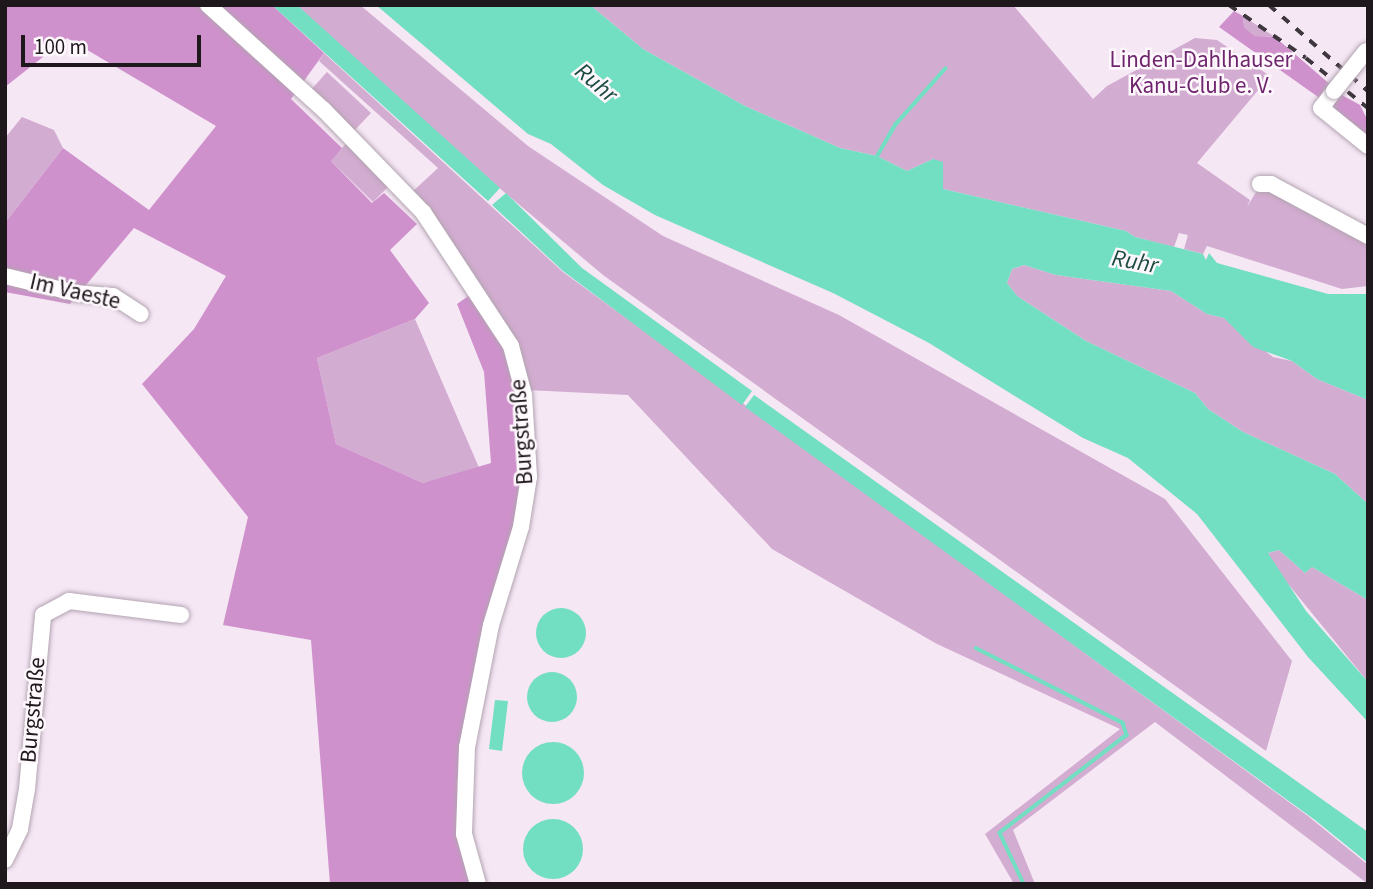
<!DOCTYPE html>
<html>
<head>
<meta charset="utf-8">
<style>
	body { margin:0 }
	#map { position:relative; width:1373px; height:889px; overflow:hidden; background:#f6e7f5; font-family:"Source Sans 3",sans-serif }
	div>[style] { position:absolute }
	.green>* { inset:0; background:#d3acd1 }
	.forest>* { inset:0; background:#cf91cc }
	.water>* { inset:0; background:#72dec2 }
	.round { border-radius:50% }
	.stream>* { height:3.5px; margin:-1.75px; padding:0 1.75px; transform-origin:1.75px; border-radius:1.75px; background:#72dec2 }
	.roads { filter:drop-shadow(0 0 2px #b2a4b1) drop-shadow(0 0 2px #b2a4b1) }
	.minor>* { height:16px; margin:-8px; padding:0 8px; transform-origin:8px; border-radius:8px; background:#fff }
	.rail>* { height:3.5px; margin-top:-1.75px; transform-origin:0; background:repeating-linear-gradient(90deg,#3f373e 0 9px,transparent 0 18px) }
	.bridges { filter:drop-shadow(0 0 2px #b2a4b1) drop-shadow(0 0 2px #b2a4b1) }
	.minor-bridge>* { height:16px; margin:-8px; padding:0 8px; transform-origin:8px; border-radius:8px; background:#fff }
	span { translate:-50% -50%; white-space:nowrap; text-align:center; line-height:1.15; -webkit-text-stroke:5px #fef8fd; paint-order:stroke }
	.park-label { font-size:23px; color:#6f256e }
	.street-label { font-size:23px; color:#1e181d }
	.water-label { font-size:24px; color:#1c4b40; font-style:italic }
	.frame { position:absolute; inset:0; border:7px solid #1e181d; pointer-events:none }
	.scale { position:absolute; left:21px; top:35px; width:180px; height:32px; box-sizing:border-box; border:4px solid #1e181d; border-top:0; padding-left:9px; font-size:21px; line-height:24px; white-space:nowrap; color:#1e181d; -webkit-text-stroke:5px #fef8fd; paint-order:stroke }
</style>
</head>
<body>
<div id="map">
	<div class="green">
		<i style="clip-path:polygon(297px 5px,360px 5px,528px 146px,663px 236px,839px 315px,1165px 499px,1292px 661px,1266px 751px,603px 275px,447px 144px)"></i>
		<i style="clip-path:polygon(590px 5px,1013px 5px,1093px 99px,1107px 86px,1195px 38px,1217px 40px,1270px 76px,1197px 163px,1250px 200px,1247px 207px,1259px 187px,1264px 188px,1368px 240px,1368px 286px,1342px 289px,1207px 246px,1203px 254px,1184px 249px,1188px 235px,1179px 233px,1174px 247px,1135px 237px,1126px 231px,943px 189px,943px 172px,933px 159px,907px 171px,877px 156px,840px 148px,745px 106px,643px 49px)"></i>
		<i style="clip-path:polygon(1243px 16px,1275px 37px,1255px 36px,1244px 27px)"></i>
		<i style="clip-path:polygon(324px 53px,563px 272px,1308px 816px,1368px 865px,1368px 884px,1155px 722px,1013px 830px,1035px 884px,1014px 884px,985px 834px,1120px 729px,937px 644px,772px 549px,628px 395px,527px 390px,508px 341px,411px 193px,438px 168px,319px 61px)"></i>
		<i style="clip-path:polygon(327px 72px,371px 113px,353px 132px,309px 92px)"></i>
		<i style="clip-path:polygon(22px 117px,54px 130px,63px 148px,5px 223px,5px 138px)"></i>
		<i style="clip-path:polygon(348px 142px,391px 184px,373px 202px,330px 160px)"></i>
		<i style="clip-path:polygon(1024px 265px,1056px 275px,1171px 291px,1207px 314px,1224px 318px,1273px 357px,1292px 361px,1317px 379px,1368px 400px,1368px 504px,1335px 474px,1243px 432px,1208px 409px,1195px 393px,1086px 341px,1017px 296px,1007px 283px,1012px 269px)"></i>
		<i style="clip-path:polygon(415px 319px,480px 470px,423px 483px,336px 444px,317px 358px)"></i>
		<i style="clip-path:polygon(1279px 550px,1305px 573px,1312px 567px,1368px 600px,1368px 682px,1280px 574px,1268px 553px)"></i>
	</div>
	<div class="forest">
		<i style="clip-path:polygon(5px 5px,272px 5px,324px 53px,291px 99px,342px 148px,331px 161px,372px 203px,384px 193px,417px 224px,390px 250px,429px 303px,415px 319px,317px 358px,336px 444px,423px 483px,491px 463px,484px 372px,457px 304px,474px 292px,508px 341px,523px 428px,519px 513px,485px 620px,457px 782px,474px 884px,330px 884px,311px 640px,223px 625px,248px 517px,142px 384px,194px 329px,226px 276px,134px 228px,70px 304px,5px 292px,5px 223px,63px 148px,149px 210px,216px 126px,67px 38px,5px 87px)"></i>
		<i style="clip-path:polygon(1234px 11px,1243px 16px,1244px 27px,1255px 36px,1275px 37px,1332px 86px,1321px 99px,1219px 27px)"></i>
		<i style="clip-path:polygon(1340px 94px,1360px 105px,1368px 121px,1368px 138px,1335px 110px,1333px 102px)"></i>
	</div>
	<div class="water">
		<i style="clip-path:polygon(272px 5px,297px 5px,500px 188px,488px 201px)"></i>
		<i style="clip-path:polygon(376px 5px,590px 5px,643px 49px,745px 106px,840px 148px,877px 156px,907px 171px,933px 159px,943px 162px,943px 189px,1126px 231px,1135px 237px,1203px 254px,1206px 260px,1209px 253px,1217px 263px,1328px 294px,1368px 294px,1368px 400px,1317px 379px,1292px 361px,1253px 347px,1224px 318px,1207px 314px,1171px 291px,1056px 275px,1024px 265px,1012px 269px,1007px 283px,1017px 296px,1086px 341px,1195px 393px,1208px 409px,1243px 432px,1335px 474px,1368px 504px,1368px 600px,1312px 567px,1305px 573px,1279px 550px,1268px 553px,1306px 611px,1368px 682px,1368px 722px,1308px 657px,1197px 514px,1128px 458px,1083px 438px,929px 343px,833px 293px,655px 215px,603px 185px,551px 144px,528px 134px)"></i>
		<i style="clip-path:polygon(506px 193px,582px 268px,752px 391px,742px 405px,563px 271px,492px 205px)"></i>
		<i style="clip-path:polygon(754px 395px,1368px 832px,1368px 863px,1315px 820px,745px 407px)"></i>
		<i class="round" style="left:536px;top:608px;width:50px;height:50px"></i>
		<i class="round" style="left:527px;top:672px;width:50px;height:50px"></i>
		<i style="clip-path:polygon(495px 700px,508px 701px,502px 751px,489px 749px)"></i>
		<i class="round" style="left:522px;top:742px;width:62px;height:62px"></i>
		<i class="round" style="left:523px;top:819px;width:60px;height:60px"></i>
	</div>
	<div class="stream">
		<i style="left:876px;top:158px;width:39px;rotate:-60deg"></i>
		<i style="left:896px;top:124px;width:74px;rotate:-48.3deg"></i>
		<i style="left:976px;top:648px;width:165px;rotate:27deg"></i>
		<i style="left:1123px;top:723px;width:13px;rotate:72deg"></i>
		<i style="left:1127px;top:735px;width:160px;rotate:142.3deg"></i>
		<i style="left:1000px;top:833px;width:56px;rotate:64.8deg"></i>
	</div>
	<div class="roads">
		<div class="minor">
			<i style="left:208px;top:5px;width:156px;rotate:42.2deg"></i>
			<i style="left:324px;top:110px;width:142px;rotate:45.9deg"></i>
			<i style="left:423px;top:212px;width:160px;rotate:56.7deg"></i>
			<i style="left:511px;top:346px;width:51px;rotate:75.1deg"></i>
			<i style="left:524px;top:395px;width:82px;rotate:86.5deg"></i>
			<i style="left:529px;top:477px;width:51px;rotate:99.1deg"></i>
			<i style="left:521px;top:527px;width:102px;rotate:107deg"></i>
			<i style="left:491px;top:625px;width:124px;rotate:101.1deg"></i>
			<i style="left:467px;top:747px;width:87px;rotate:92deg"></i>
			<i style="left:464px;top:834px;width:52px;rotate:74.4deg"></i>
			<i style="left:1334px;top:91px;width:21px;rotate:127deg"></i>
			<i style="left:1321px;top:108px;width:60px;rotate:39deg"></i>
			<i style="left:1260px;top:184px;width:11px"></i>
			<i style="left:1271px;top:184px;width:110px;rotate:28.2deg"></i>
			<i style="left:5px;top:276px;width:72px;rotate:13.7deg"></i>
			<i style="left:75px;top:293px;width:38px;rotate:5deg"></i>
			<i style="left:113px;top:296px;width:33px;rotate:33deg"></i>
			<i style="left:5px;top:860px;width:34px;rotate:-64deg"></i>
			<i style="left:20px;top:829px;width:41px;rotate:-80.1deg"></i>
			<i style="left:27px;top:789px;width:175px;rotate:-84.7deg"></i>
			<i style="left:43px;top:615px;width:30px;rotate:-28deg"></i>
			<i style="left:69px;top:601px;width:113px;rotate:7.1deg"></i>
		</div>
	</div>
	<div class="rail">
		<i style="left:1229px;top:5px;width:93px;rotate:34.5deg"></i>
		<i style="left:1306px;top:58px;width:80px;rotate:38.9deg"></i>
		<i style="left:1269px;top:5px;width:131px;rotate:41deg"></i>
	</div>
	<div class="bridges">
		<div class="minor-bridge">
			<i style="left:1334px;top:91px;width:51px;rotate:-51.3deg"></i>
		</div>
	</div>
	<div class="park-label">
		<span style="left:1201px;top:73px">Linden-Dahlhauser<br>Kanu-Club e. V.</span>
	</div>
	<div class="street-label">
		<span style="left:75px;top:292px;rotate:13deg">Im Vaeste</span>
		<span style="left:522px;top:432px;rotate:-94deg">Burgstraße</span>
		<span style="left:33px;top:710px;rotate:-85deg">Burgstraße</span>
	</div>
	<div class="water-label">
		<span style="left:596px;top:83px;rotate:40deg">Ruhr</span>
		<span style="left:1135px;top:262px;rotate:10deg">Ruhr</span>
	</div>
	<div class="frame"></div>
	<div class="scale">100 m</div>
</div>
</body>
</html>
